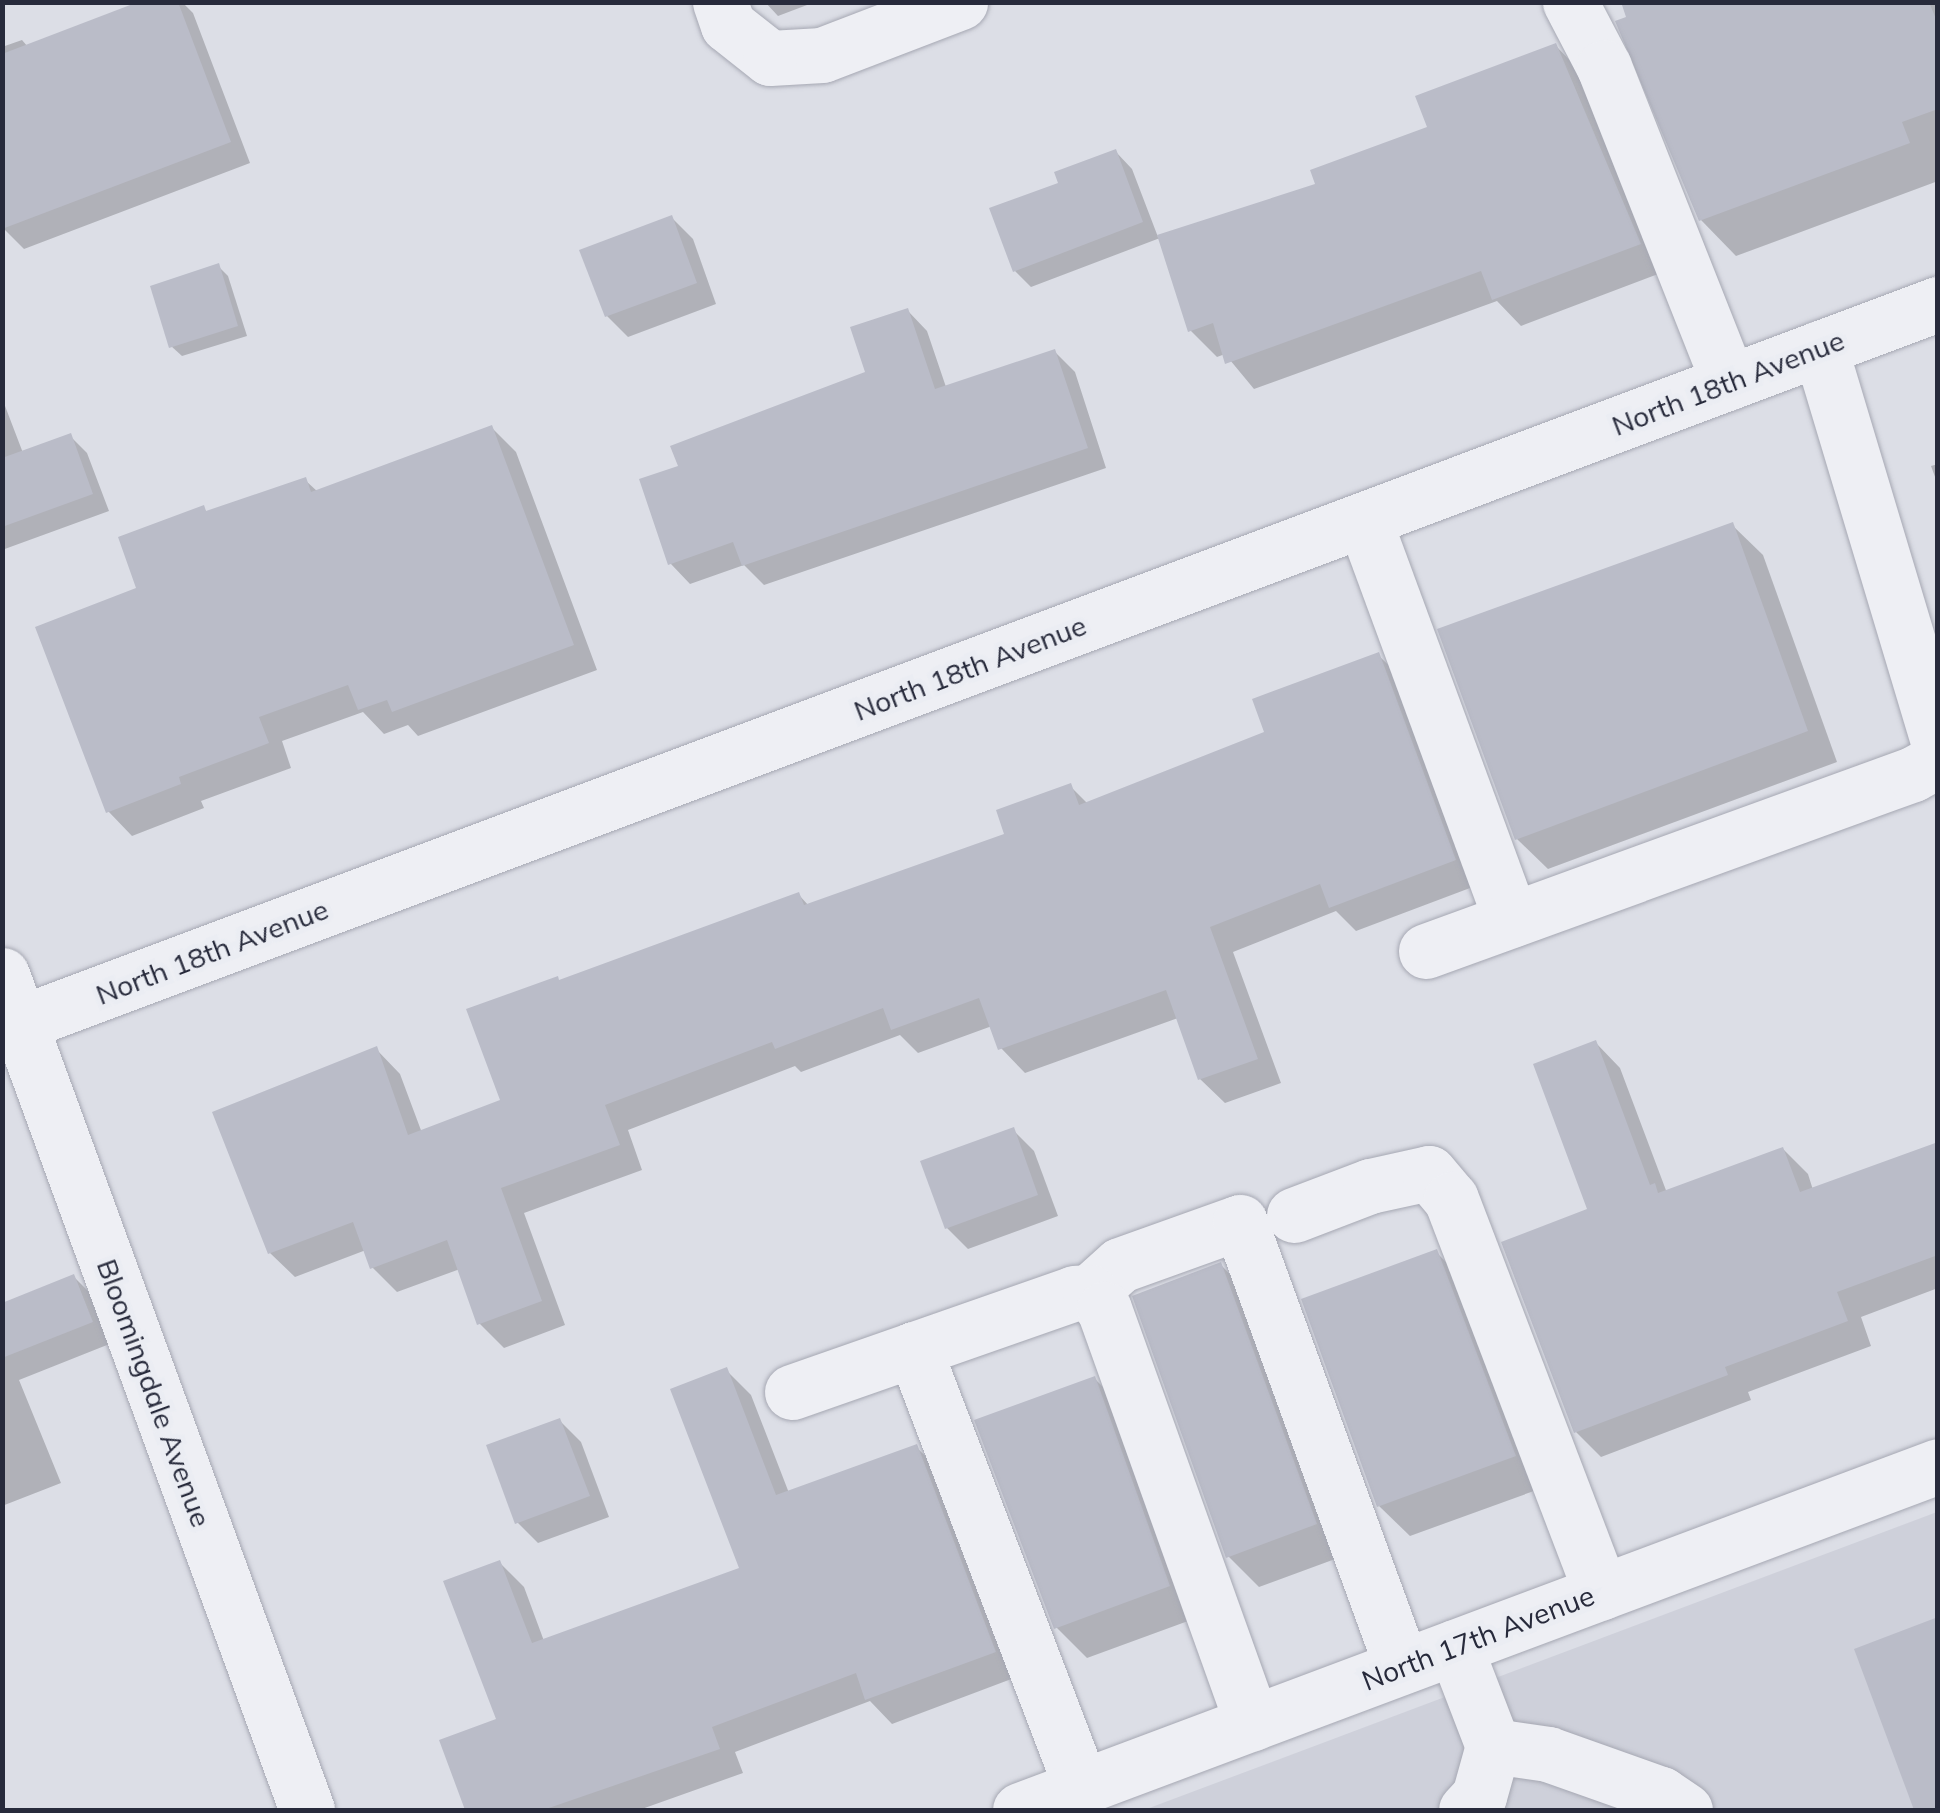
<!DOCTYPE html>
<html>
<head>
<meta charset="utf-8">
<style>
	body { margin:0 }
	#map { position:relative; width:1940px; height:1813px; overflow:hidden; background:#dcdee6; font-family:Mulish,sans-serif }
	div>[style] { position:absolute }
	.built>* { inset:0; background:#ced0da }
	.shadow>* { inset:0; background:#0003 }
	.building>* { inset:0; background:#babcc8 }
	.roads { filter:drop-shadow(0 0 2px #a6a8b3) drop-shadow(0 0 2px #a6a8b3) }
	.minor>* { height:55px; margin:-27.5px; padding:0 27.5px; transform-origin:27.5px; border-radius:27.5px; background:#eeeff4 }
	span { translate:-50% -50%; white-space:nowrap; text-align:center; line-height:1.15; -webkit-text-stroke:10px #ebedf3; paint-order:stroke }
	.street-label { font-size:28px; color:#272a3b }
	.frame { position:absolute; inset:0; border:5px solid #272a3b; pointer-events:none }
</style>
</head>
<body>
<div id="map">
	<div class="built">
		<i style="clip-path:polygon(1937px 1512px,1937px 1810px,1144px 1810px)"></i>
	</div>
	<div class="shadow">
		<i style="clip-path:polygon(145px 2px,182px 2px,193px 13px,250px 163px,24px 249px,3px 228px,2px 47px,22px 40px,28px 47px)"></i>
		<i style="clip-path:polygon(765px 2px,815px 2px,778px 16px)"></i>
		<i style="clip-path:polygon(1624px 2px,1938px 2px,1938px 181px,1736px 256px,1701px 220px)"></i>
		<i style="clip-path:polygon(1556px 46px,1582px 73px,1666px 271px,1521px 326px,1497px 301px,1254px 389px,1225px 354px,1217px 357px,1190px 330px,1160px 238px,1031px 287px,1015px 271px,1062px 184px,1116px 152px,1132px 169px,1158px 237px,1318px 185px,1430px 128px)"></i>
		<i style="clip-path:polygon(672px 218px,693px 239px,716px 304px,628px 337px,607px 316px)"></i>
		<i style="clip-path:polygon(218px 266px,228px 276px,247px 336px,182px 356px,171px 346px)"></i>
		<i style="clip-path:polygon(908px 311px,927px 331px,946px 387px,1055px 352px,1075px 372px,1106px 468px,764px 585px,744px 565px,690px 584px,671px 564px,681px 467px,868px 374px)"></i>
		<i style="clip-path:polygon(2px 398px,23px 453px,70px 436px,87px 453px,109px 511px,2px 550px)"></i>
		<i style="clip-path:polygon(492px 428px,516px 452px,597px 670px,418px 736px,408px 725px,384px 734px,363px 712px,282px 741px,291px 768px,201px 801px,204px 808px,132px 836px,108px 811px,140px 589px,203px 508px,208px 513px,305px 480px,318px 492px)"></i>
		<i style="clip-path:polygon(1938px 464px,1938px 485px,1931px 466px)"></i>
		<i style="clip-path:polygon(1732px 525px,1763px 555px,1837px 762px,1548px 869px,1517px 839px)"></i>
		<i style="clip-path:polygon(1378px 655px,1403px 679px,1478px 885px,1356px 931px,1336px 911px,1233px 952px,1281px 1083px,1225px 1103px,1200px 1079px,1178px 1018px,1025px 1073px,1001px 1048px,992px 1026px,918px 1053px,900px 1035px,801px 1072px,795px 1066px,628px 1130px,642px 1170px,524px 1213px,565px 1325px,504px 1348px,479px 1323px,460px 1269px,397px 1292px,372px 1267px,366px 1250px,295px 1277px,270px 1253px,376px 1049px,400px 1074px,422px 1133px,503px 1102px,561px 983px,799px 895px,809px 906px,1008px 835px,1070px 786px,1088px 804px,1267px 733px)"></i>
		<i style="clip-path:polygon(1596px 1043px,1620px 1068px,1667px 1193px,1783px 1149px,1808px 1174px,1813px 1190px,1938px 1144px,1938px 1288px,1861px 1317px,1871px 1346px,1748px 1392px,1751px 1400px,1601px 1457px,1576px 1432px)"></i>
		<i style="clip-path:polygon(1013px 1130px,1034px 1151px,1058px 1216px,968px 1249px,947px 1228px)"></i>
		<i style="clip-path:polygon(1436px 1252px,1467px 1283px,1545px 1487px,1410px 1536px,1379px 1506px)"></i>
		<i style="clip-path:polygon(1221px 1265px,1251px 1296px,1346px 1555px,1259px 1587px,1228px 1556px)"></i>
		<i style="clip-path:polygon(74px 1277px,95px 1298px,112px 1343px,19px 1380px,61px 1483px,2px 1506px,2px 1305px)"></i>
		<i style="clip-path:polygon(726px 1370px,751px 1395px,789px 1493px,916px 1447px,941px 1471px,1019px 1676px,892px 1724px,870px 1701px,735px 1752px,743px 1773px,639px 1810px,467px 1810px,442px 1741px,499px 1720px,499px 1562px,524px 1587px,544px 1641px,742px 1569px)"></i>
		<i style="clip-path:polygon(1094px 1378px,1125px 1409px,1199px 1617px,1087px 1658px,1056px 1627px)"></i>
		<i style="clip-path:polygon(560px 1421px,581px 1442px,609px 1517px,538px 1543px,517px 1522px)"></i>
	</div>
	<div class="building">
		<i style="clip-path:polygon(138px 2px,178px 2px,231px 142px,2px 229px,2px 54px)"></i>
		<i style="clip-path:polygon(1621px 2px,1929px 2px,1938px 24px,1938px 109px,1902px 122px,1910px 143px,1699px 221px,1615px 21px,1626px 17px)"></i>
		<i style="clip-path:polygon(1556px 43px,1641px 244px,1492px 300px,1481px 271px,1225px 364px,1213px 323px,1188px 332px,1157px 235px,1315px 184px,1310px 170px,1427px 127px,1415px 96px)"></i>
		<i style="clip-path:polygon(1116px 149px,1143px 222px,1013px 272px,989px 208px,1058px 183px,1054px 172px)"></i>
		<i style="clip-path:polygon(672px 215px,697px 283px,605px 317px,579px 250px)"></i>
		<i style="clip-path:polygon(219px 263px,238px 326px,169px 348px,150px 286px)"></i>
		<i style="clip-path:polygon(908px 308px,935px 389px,1055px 349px,1088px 448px,742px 566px,733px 542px,668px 565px,639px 479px,678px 466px,670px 446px,865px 372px,850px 327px)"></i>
		<i style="clip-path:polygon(492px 425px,574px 645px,392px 712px,387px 700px,358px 710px,348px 685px,259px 717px,269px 743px,179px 777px,181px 784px,106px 813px,35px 627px,136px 588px,118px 537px,204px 505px,206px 511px,306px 477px,311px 492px)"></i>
		<i style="clip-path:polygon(71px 433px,93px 494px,2px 527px,2px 458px)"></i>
		<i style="clip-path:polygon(1733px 522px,1808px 731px,1515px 840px,1437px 629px)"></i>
		<i style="clip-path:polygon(1379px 652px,1456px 860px,1329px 908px,1320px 884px,1210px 927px,1258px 1059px,1198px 1080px,1166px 990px,998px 1050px,979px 998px,891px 1030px,883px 1008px,775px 1049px,772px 1042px,605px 1105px,620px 1145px,501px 1188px,542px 1301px,477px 1325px,447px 1240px,370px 1269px,353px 1222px,268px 1254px,212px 1112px,377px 1046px,408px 1135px,500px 1100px,466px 1009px,558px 976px,559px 980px,799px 892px,804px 905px,1004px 834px,996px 810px,1071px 783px,1079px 805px,1264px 732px,1252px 699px)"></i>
		<i style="clip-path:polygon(1596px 1040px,1650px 1185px,1655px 1183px,1658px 1193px,1783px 1147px,1800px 1192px,1938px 1142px,1938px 1255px,1837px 1292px,1848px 1321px,1725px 1367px,1728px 1375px,1574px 1433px,1501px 1242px,1587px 1209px,1533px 1064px)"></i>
		<i style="clip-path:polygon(1014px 1127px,1038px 1195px,945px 1229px,920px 1161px)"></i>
		<i style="clip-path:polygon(1437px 1249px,1516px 1456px,1377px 1507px,1301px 1299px)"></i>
		<i style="clip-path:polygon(1221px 1262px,1317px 1524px,1226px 1558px,1132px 1296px)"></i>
		<i style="clip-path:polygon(74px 1274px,93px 1322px,2px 1358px,2px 1303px)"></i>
		<i style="clip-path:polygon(727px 1367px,776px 1495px,917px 1444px,996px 1652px,865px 1700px,856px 1673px,712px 1727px,720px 1749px,543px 1810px,465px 1810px,439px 1740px,496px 1719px,443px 1581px,500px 1560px,532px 1643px,739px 1568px,670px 1389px)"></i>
		<i style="clip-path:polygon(1095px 1376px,1170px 1586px,1054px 1629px,974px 1420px)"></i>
		<i style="clip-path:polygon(560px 1418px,590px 1496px,515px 1524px,486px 1445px)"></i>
		<i style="clip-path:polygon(1938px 1617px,1938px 1810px,1914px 1810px,1854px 1649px)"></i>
	</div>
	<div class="roads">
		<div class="minor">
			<i style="left:720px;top:2px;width:24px;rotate:71deg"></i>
			<i style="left:728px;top:25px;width:53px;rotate:38.2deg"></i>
			<i style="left:770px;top:58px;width:52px;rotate:-3.3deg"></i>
			<i style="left:822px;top:55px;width:148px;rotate:-21deg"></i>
			<i style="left:1570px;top:2px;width:73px;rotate:62.4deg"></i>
			<i style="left:1604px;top:67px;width:339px;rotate:68.4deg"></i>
			<i style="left:1820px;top:348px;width:410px;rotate:73.3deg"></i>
			<i style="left:1364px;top:520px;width:426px;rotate:69.8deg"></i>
			<i style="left:1426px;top:951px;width:518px;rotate:-19.97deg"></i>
			<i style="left:1913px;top:774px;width:29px;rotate:-29deg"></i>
			<i style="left:2px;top:975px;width:889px;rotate:69.93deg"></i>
			<i style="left:2px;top:1030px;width:2068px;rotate:-20.56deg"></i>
			<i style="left:1294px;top:1215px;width:81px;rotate:-20.9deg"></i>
			<i style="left:1370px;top:1186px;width:60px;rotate:-12.4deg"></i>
			<i style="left:1429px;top:1173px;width:34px;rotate:50deg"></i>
			<i style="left:1451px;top:1199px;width:421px;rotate:69.1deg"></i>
			<i style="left:1090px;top:1292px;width:40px;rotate:-42deg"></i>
			<i style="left:1120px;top:1265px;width:127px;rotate:-19.7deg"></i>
			<i style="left:1240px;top:1222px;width:473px;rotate:70deg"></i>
			<i style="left:914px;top:1349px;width:469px;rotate:69.1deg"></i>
			<i style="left:792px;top:1392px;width:299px;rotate:-19.3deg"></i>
			<i style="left:1074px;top:1293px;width:16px;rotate:-4deg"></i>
			<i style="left:1090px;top:1292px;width:22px;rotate:51deg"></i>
			<i style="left:1104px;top:1309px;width:440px;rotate:70.3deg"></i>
			<i style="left:1455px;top:1647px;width:106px;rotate:69deg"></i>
			<i style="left:1493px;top:1746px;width:52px;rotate:105.6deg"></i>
			<i style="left:1479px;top:1796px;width:19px;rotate:133deg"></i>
			<i style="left:1493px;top:1746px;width:56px;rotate:8.3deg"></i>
			<i style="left:1548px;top:1754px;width:120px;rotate:19.5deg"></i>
			<i style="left:1661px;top:1794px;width:29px;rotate:34deg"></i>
			<i style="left:1020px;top:1810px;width:980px;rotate:-20.54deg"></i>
		</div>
	</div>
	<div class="street-label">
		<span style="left:1728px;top:383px;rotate:-21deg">North 18th Avenue</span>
		<span style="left:970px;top:668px;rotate:-21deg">North 18th Avenue</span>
		<span style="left:212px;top:952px;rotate:-21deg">North 18th Avenue</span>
		<span style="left:154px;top:1393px;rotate:70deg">Bloomingdale Avenue</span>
		<span style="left:1478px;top:1638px;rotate:-21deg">North 17th Avenue</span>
	</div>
	<div class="frame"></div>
</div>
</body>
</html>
